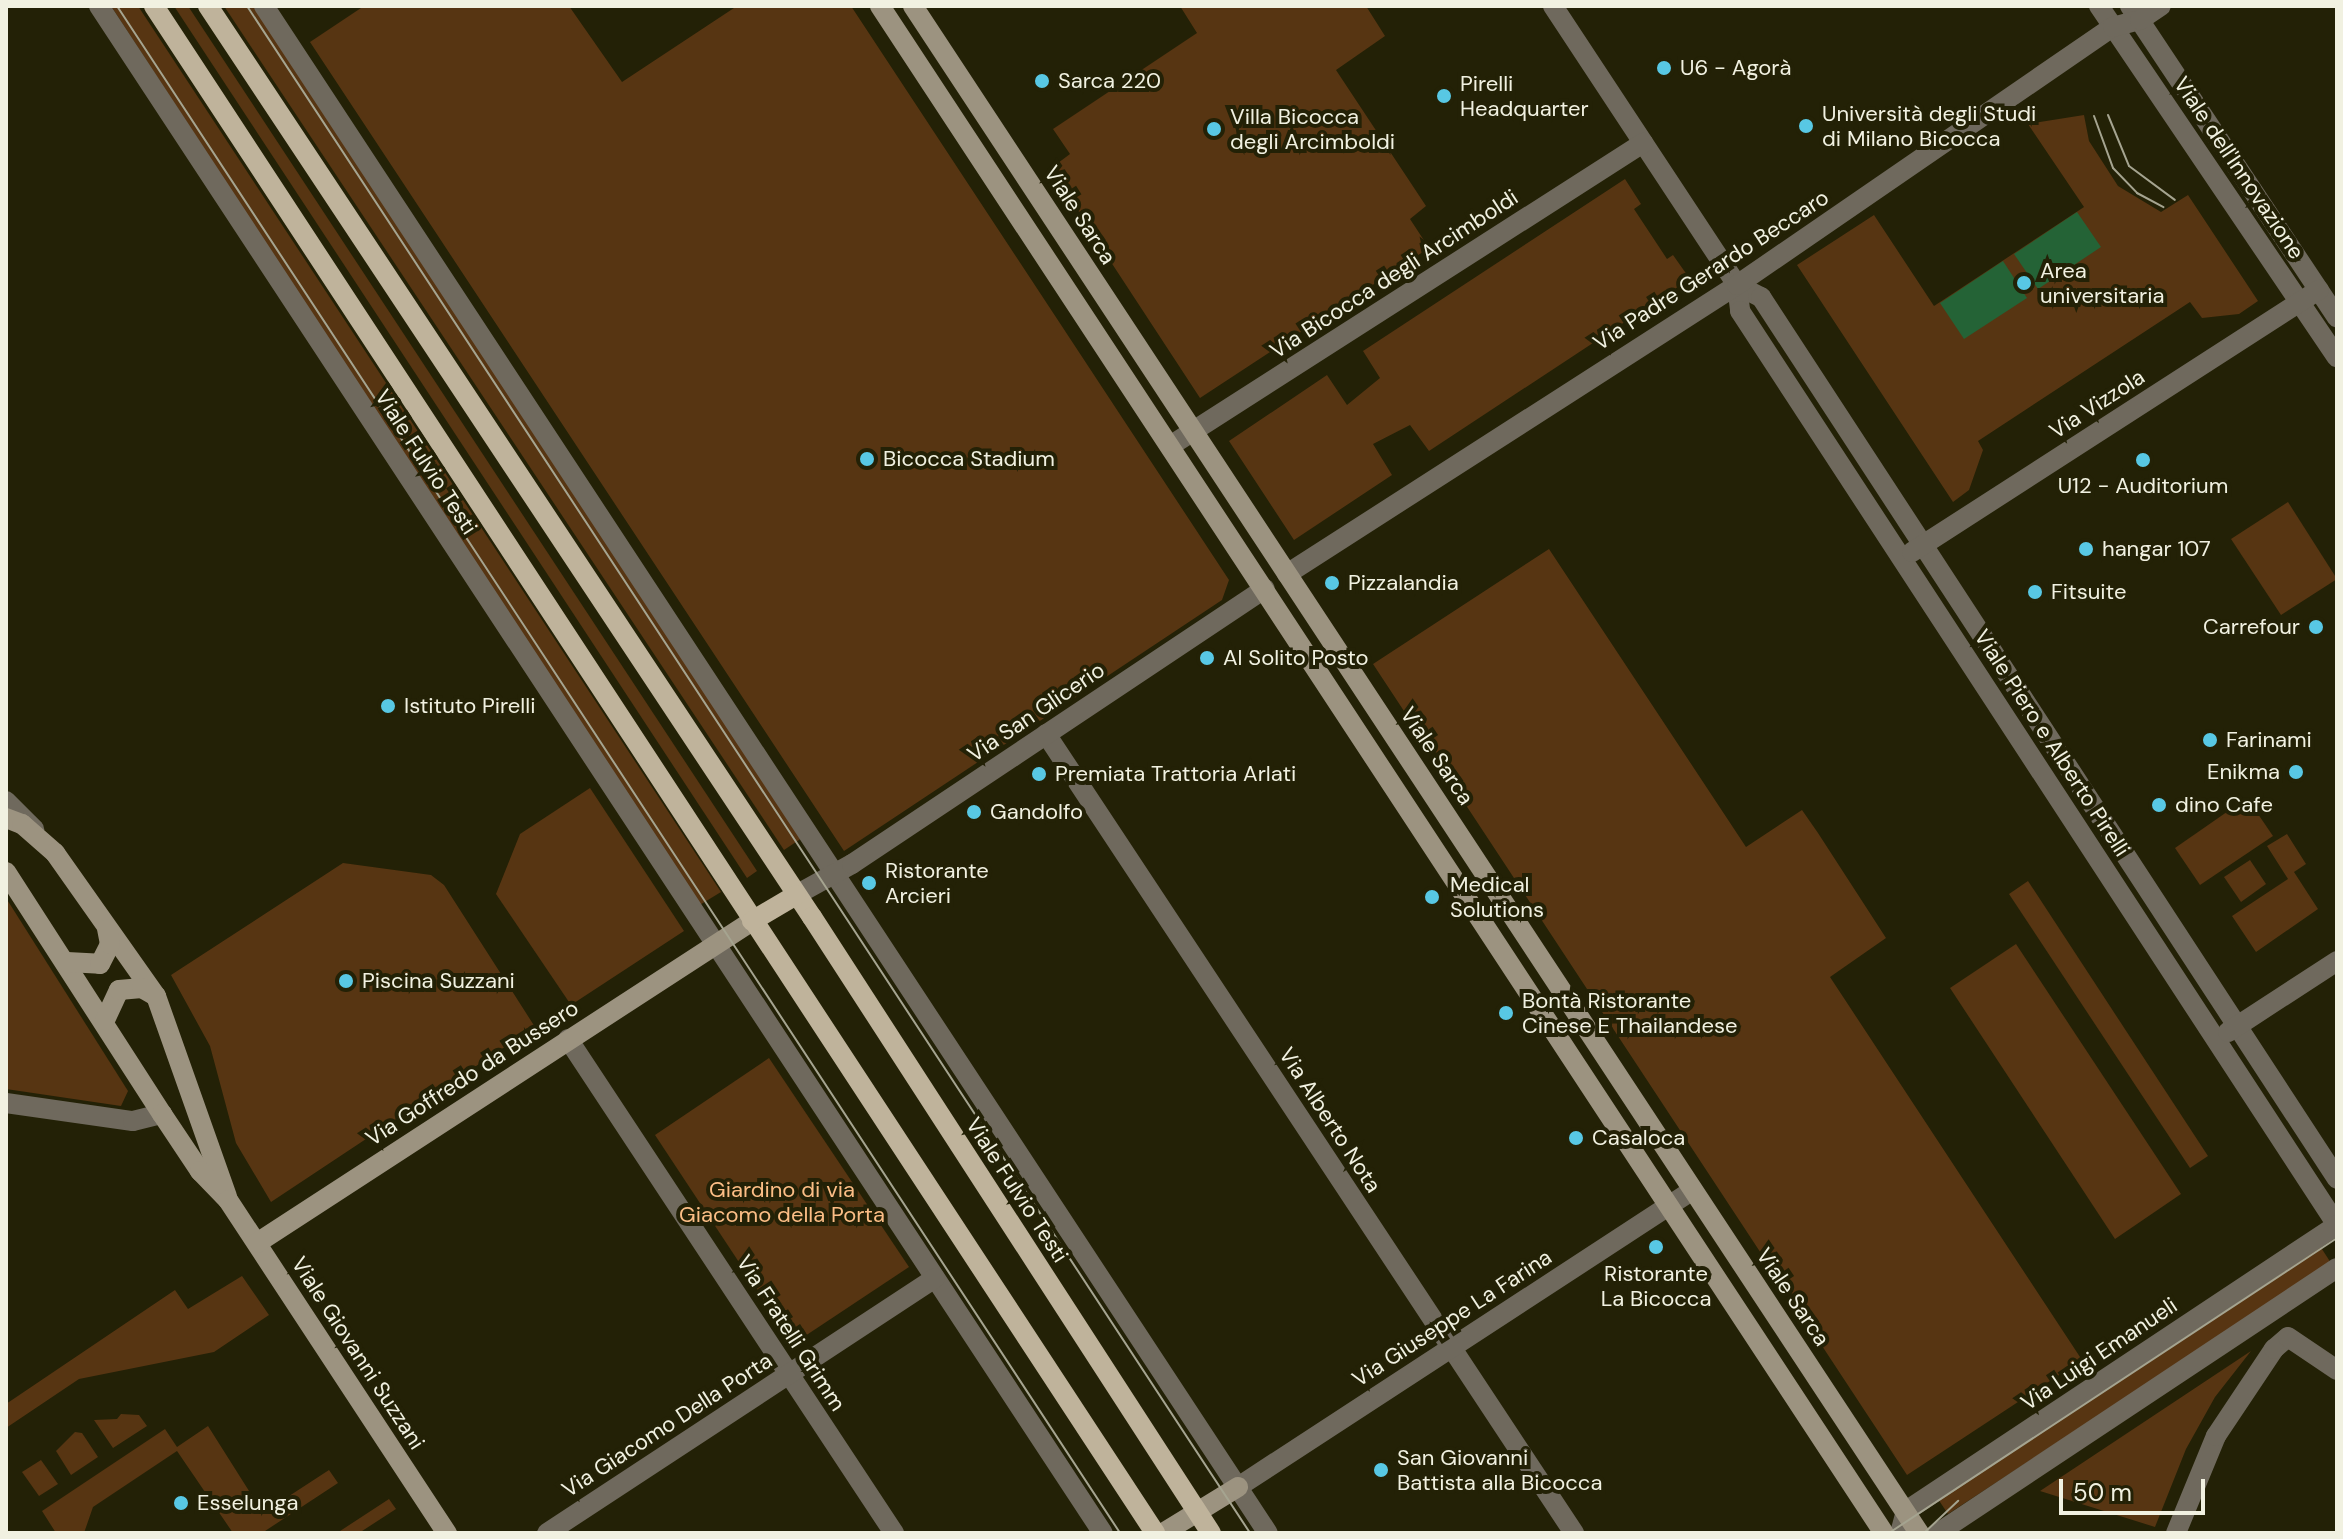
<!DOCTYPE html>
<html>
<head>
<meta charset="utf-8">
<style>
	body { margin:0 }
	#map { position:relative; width:2343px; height:1539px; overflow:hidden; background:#232106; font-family:"DM Sans",sans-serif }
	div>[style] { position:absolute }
	.green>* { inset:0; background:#573512 }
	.water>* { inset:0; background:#246336 }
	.street>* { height:20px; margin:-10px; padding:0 10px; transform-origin:10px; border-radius:10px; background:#6f695d }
	.secondary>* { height:20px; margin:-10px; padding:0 10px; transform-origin:10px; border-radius:10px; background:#9c9380 }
	.primary>* { height:20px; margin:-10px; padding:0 10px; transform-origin:10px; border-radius:10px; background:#bfb39b }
	.tram>* { height:2px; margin:-1px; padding:0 1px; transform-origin:1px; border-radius:1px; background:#a5a490 }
	.dots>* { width:22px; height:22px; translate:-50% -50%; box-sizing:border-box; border:4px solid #232106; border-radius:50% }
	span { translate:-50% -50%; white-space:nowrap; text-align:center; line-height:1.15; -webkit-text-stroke:8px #232106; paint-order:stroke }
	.poi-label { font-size:22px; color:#f1f1e1 }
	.left { translate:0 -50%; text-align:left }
	.right { translate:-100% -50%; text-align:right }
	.street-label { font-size:22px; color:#f1f1e1 }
	.park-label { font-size:22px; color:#fcbe86 }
	.frame { position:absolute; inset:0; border:8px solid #f1f1e1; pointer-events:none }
	.scale { position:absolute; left:2059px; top:1479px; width:146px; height:36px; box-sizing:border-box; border:4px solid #f1f1e1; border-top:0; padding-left:10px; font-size:24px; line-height:28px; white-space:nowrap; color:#f1f1e1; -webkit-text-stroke:6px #232106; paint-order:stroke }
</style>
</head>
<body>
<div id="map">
	<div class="green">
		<i style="clip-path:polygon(111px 6px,138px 6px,721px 892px,698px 906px)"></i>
		<i style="clip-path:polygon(174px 6px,188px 6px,757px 871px,747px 878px)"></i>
		<i style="clip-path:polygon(224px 6px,254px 6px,802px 838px,784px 850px)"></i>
		<i style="clip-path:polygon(364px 6px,569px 6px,622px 82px,737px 6px,851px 6px,1229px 580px,1222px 600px,844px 851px,310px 42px)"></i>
		<i style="clip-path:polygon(1180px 6px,1366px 6px,1385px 36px,1336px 70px,1426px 206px,1410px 219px,1429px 248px,1200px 398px,1050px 169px,1070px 154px,1053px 129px,1197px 33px)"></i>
		<i style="clip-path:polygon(2084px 115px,2089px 141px,2118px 186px,2161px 212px,2188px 195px,2258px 301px,2239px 314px,2202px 318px,2190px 302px,1978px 441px,1983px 450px,1969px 490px,1953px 502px,1797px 265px,1874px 215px,1934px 306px,2084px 207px,2028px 124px)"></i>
		<i style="clip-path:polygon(1625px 179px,1641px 204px,1634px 209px,1667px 259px,1673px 255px,1690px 279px,1429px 451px,1410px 425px,1373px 444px,1392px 475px,1294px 540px,1229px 441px,1327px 375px,1347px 405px,1380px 378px,1363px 351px)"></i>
		<i style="clip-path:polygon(2288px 502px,2337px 579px,2281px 615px,2231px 539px)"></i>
		<i style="clip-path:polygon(1549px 549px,1746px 847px,1802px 810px,1818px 833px,1886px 938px,1830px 977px,2082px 1360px,1907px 1475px,1373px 664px)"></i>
		<i style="clip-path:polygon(590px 788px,684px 931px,571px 1005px,496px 894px,520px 834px)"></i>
		<i style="clip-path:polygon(2247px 798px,2273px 836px,2200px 885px,2175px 848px)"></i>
		<i style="clip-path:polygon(2287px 834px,2306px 864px,2294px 872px,2318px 909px,2256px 952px,2232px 916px,2288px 879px,2267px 846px)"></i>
		<i style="clip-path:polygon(2250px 860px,2266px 884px,2241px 902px,2224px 877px)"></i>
		<i style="clip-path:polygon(343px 863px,431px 875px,444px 885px,535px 1027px,271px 1202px,236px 1143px,210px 1046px,171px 975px)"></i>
		<i style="clip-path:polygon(2028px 881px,2208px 1156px,2190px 1168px,2009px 894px)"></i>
		<i style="clip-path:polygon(6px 898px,128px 1091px,121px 1106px,6px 1089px)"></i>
		<i style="clip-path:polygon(2016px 944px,2181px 1194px,2115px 1239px,1950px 988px)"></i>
		<i style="clip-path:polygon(769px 1058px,909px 1267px,793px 1344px,655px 1135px)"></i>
		<i style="clip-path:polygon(2318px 1243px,2331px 1263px,1948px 1514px,1936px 1496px)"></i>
		<i style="clip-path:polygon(242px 1276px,269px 1315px,214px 1352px,79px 1379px,6px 1428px,6px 1404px,175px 1290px,188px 1309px)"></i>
		<i style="clip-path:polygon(2251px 1351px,2215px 1397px,2186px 1449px,2155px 1527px,2040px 1491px)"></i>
		<i style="clip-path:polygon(121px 1414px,139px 1415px,147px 1426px,113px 1448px,94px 1420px,117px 1419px)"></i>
		<i style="clip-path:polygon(208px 1426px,263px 1513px,329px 1470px,338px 1483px,262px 1533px,233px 1533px,177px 1451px,93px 1507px,84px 1533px,56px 1533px,42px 1511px,165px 1429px,177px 1447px)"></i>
		<i style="clip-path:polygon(75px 1432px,82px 1433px,98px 1457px,71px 1475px,56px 1451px)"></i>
		<i style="clip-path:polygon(41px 1460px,58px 1484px,39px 1496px,22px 1472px)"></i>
		<i style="clip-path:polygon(389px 1499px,396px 1509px,359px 1533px,337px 1533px)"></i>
	</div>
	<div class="water">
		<i style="clip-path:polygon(2077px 212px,2101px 247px,2038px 289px,2014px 254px)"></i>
		<i style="clip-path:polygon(2003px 261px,2027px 298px,1964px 339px,1940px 303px)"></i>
	</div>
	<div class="street">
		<i style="left:99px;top:6px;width:1827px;rotate:56.68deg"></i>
		<i style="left:264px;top:6px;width:1827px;rotate:56.68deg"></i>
		<i style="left:1553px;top:6px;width:334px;rotate:56.6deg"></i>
		<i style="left:1737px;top:285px;width:27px;rotate:27deg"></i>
		<i style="left:1761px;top:297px;width:1053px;rotate:56.85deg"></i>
		<i style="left:2099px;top:6px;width:424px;rotate:55.9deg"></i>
		<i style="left:2130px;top:6px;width:374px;rotate:56.4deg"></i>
		<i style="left:1737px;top:285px;width:26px;rotate:83deg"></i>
		<i style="left:1740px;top:311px;width:1092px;rotate:56.85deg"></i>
		<i style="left:2337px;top:1225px;width:517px;rotate:146.43deg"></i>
		<i style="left:1906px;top:1511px;width:23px;rotate:105deg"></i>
		<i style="left:1170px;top:446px;width:562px;rotate:-32.64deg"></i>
		<i style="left:1912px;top:552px;width:484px;rotate:-32.8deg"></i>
		<i style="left:1287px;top:574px;width:535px;rotate:-32.71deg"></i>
		<i style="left:1737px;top:285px;width:456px;rotate:-34.5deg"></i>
		<i style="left:2113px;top:27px;width:28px;rotate:-15deg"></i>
		<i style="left:2140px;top:20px;width:25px;rotate:-34deg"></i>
		<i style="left:1046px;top:734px;width:958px;rotate:56.54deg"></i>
		<i style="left:6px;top:801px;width:40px;rotate:45deg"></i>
		<i style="left:796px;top:895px;width:64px;rotate:-29deg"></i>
		<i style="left:852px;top:864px;width:496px;rotate:-33.7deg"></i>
		<i style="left:2228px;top:1032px;width:130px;rotate:-33.1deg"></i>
		<i style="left:568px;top:1039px;width:592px;rotate:56.58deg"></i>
		<i style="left:6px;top:1103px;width:128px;rotate:8.1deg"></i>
		<i style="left:133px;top:1121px;width:30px;rotate:-14deg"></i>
		<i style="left:1238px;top:1487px;width:543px;rotate:-33.13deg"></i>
		<i style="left:547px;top:1533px;width:464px;rotate:-33.3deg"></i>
		<i style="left:1938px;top:1533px;width:479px;rotate:-33.6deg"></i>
		<i style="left:2176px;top:1533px;width:105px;rotate:-67.6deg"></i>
		<i style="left:2216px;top:1436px;width:105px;rotate:-56.3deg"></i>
		<i style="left:2274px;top:1349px;width:18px;rotate:-41deg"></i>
		<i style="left:2288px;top:1337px;width:59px;rotate:34deg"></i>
	</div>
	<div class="secondary">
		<i style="left:880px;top:6px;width:1827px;rotate:56.68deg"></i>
		<i style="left:913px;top:6px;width:1829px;rotate:56.62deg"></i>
		<i style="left:6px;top:818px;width:17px;rotate:21deg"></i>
		<i style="left:22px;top:824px;width:44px;rotate:41.3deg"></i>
		<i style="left:55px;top:853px;width:175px;rotate:54.8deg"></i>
		<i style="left:156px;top:996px;width:212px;rotate:70.5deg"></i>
		<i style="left:6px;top:872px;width:288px;rotate:57.2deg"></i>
		<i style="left:162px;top:1114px;width:69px;rotate:56.3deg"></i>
		<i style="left:200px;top:1171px;width:40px;rotate:46deg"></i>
		<i style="left:228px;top:1200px;width:399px;rotate:56.7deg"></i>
		<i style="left:67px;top:962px;width:33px;rotate:3deg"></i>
		<i style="left:100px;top:964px;width:22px;rotate:-63deg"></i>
		<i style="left:110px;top:944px;width:15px;rotate:-101deg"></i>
		<i style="left:105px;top:1020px;width:33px;rotate:-65deg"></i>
		<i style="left:119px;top:990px;width:23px;rotate:-5deg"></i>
		<i style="left:142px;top:988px;width:16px;rotate:30deg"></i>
		<i style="left:257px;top:1243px;width:591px;rotate:-33.04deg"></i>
		<i style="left:1163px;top:1533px;width:88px;rotate:-31.5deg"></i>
	</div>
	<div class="primary">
		<i style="left:154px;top:6px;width:1826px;rotate:56.75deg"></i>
		<i style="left:208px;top:6px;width:1093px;rotate:56.46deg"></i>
		<i style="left:812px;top:917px;width:734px;rotate:57.07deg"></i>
		<i style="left:752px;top:921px;width:51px;rotate:-30.6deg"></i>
	</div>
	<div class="tram">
		<i style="left:117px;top:6px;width:1827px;rotate:56.7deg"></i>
		<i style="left:247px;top:6px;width:1827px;rotate:56.7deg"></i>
		<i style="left:2108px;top:115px;width:55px;rotate:67.6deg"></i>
		<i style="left:2129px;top:166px;width:57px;rotate:36.5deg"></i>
		<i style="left:2094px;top:116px;width:55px;rotate:69.9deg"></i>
		<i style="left:2113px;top:168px;width:35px;rotate:46deg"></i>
		<i style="left:2137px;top:193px;width:30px;rotate:28deg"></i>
		<i style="left:1889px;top:1533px;width:536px;rotate:-33.36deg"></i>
		<i style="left:1924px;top:1533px;width:47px;rotate:-43.3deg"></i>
	</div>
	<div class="dots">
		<i style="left:1664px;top:68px;background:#58c8e4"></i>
		<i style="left:1042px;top:81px;background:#58c8e4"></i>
		<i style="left:1444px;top:96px;background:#58c8e4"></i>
		<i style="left:1806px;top:126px;background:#58c8e4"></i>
		<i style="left:1214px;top:129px;background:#58c8e4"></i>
		<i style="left:2024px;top:283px;background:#58c8e4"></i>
		<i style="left:867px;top:459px;background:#58c8e4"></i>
		<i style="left:2143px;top:460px;background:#58c8e4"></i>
		<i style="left:2086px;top:549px;background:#58c8e4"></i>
		<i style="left:1332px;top:583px;background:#58c8e4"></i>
		<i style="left:2035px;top:592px;background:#58c8e4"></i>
		<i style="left:2316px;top:627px;background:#58c8e4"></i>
		<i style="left:1207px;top:658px;background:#58c8e4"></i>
		<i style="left:388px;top:706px;background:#58c8e4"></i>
		<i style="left:2210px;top:740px;background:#58c8e4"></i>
		<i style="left:2296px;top:772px;background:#58c8e4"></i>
		<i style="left:1039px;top:774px;background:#58c8e4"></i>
		<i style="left:2159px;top:805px;background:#58c8e4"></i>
		<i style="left:974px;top:812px;background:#58c8e4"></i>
		<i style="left:869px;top:883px;background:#58c8e4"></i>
		<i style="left:1432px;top:897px;background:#58c8e4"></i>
		<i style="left:346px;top:981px;background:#58c8e4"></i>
		<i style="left:1506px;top:1013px;background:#58c8e4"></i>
		<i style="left:1576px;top:1138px;background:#58c8e4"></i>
		<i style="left:1656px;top:1247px;background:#58c8e4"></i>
		<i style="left:1381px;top:1470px;background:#58c8e4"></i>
		<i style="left:181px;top:1503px;background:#58c8e4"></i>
	</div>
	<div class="poi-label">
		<span class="left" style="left:1680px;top:68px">U6 - Agorà</span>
		<span class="left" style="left:1058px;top:81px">Sarca 220</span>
		<span class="left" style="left:1460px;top:96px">Pirelli<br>Headquarter</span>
		<span class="left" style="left:1822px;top:126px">Università degli Studi<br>di Milano Bicocca</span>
		<span class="left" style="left:1230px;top:129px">Villa Bicocca<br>degli Arcimboldi</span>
		<span class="left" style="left:2040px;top:283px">Area<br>universitaria</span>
		<span class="left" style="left:883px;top:459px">Bicocca Stadium</span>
		<span style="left:2143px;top:486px">U12 - Auditorium</span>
		<span class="left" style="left:2102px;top:549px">hangar 107</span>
		<span class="left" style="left:1348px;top:583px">Pizzalandia</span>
		<span class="left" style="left:2051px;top:592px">Fitsuite</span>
		<span class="right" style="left:2300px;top:627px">Carrefour</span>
		<span class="left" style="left:1223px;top:658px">Al Solito Posto</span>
		<span class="left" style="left:404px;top:706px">Istituto Pirelli</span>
		<span class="left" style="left:2226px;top:740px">Farinami</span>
		<span class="right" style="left:2280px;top:772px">Enikma</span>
		<span class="left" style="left:1055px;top:774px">Premiata Trattoria Arlati</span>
		<span class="left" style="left:2175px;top:805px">dino Cafe</span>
		<span class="left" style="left:990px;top:812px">Gandolfo</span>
		<span class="left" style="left:885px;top:883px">Ristorante<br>Arcieri</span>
		<span class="left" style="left:1450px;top:897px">Medical<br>Solutions</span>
		<span class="left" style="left:362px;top:981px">Piscina Suzzani</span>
		<span class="left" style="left:1522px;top:1013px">Bontà Ristorante<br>Cinese E Thailandese</span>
		<span class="left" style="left:1592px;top:1138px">Casaloca</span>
		<span style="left:1656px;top:1286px">Ristorante<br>La Bicocca</span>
		<span class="left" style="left:1397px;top:1470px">San Giovanni<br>Battista alla Bicocca</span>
		<span class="left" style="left:197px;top:1503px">Esselunga</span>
	</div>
	<div class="street-label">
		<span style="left:2239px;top:168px;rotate:56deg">Viale dell'Innovazione</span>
		<span style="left:1080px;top:215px;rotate:57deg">Viale Sarca</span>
		<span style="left:1711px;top:270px;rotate:-33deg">Via Padre Gerardo Beccaro</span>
		<span style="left:1394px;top:274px;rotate:-33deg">Via Bicocca degli Arcimboldi</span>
		<span style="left:2097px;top:404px;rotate:-33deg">Via Vizzola</span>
		<span style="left:426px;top:462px;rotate:57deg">Viale Fulvio Testi</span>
		<span style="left:1036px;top:712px;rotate:-34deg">Via San Glicerio</span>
		<span style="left:2052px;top:743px;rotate:57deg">Viale Piero e Alberto Pirelli</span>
		<span style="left:1437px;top:756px;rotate:56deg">Viale Sarca</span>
		<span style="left:472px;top:1073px;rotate:-33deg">Via Goffredo da Bussero</span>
		<span style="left:1330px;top:1120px;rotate:57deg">Via Alberto Nota</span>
		<span style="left:1017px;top:1190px;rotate:57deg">Viale Fulvio Testi</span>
		<span style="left:1793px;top:1297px;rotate:56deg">Viale Sarca</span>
		<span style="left:1452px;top:1318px;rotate:-33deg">Via Giuseppe La Farina</span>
		<span style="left:791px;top:1333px;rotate:57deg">Via Fratelli Grimm</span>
		<span style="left:358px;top:1353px;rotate:57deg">Viale Giovanni Suzzani</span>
		<span style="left:2099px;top:1354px;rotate:-34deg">Via Luigi Emanueli</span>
		<span style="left:667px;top:1425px;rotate:-33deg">Via Giacomo Della Porta</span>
	</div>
	<div class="park-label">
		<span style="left:782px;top:1202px">Giardino di via<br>Giacomo della Porta</span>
	</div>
	<div class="frame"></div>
	<div class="scale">50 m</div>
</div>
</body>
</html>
